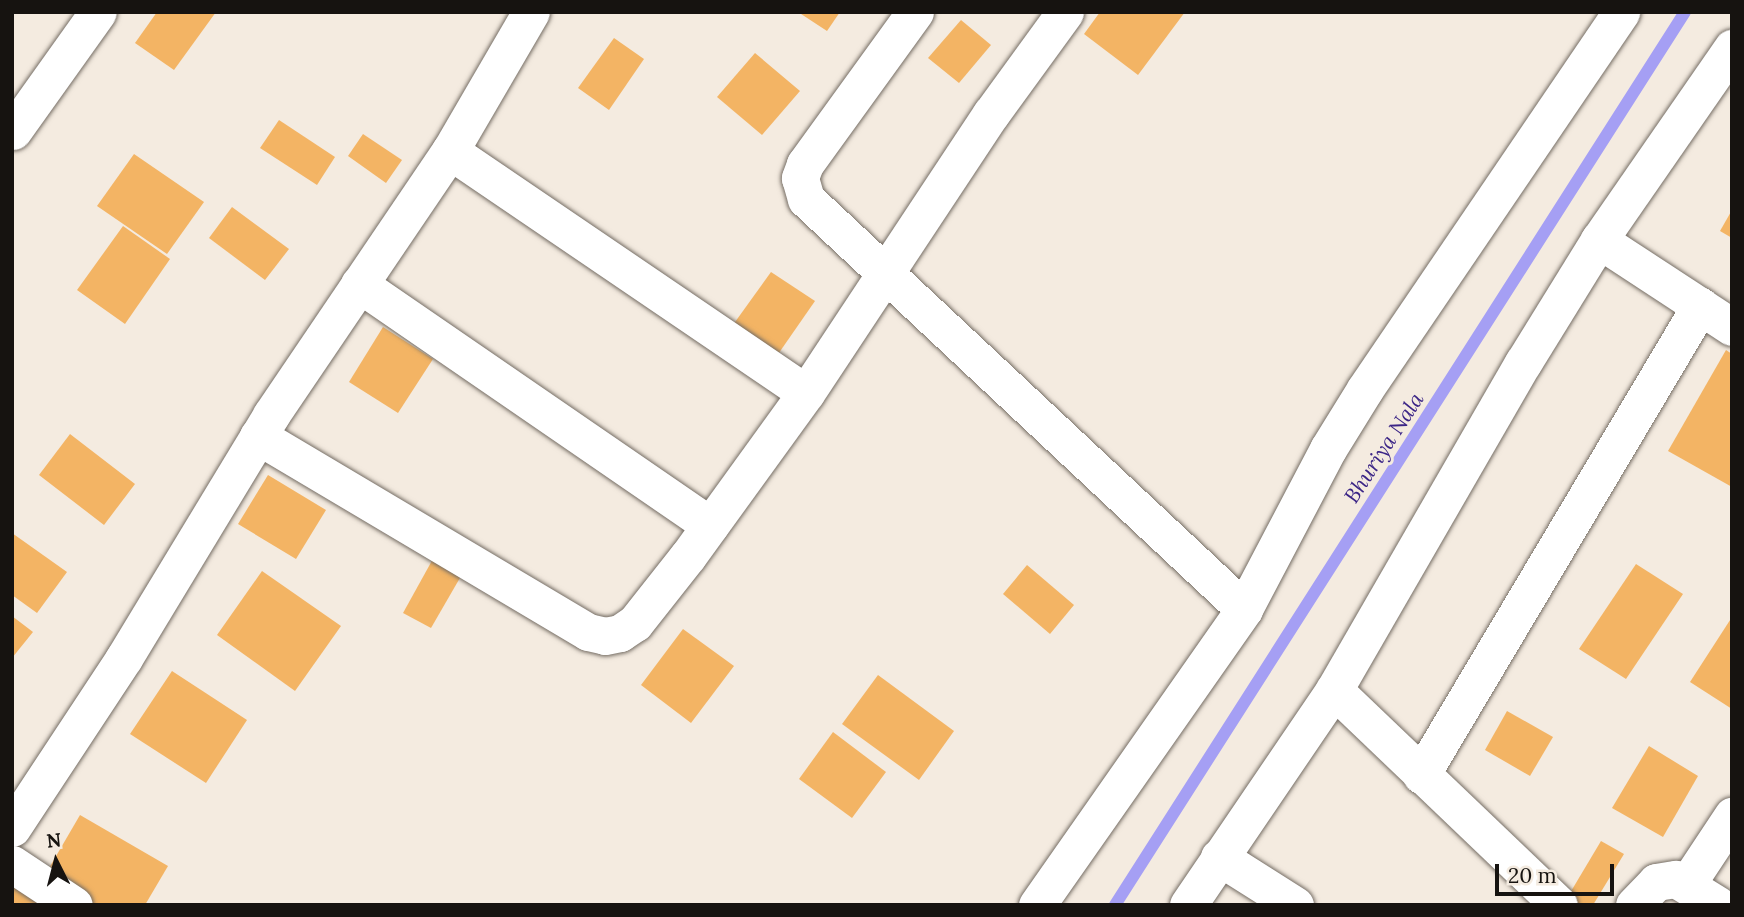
<!DOCTYPE html>
<html>
<head>
<meta charset="utf-8">
<style>
	body { margin:0 }
	#map { position:relative; width:1744px; height:917px; overflow:hidden; background:#f4ebe0; font-family:Lora,serif }
	div>[style] { position:absolute }
	.stream>* { height:12px; margin:-6px; padding:0 6px; transform-origin:6px; border-radius:6px; background:#a59ff4 }
	.building>* { inset:0; background:#f3b464 }
	.roads { filter:drop-shadow(0 0 2px #756d64) drop-shadow(0 0 2px #756d64) }
	.minor>* { height:37px; margin:-18.5px; padding:0 18.5px; transform-origin:18.5px; border-radius:18.5px; background:#fff }
	span { translate:-50% -50%; white-space:nowrap; text-align:center; line-height:1.15; -webkit-text-stroke:6px #f4ebe0; paint-order:stroke }
	.water-label { font-size:21px; color:#3b2586; font-style:italic }
	.frame { position:absolute; inset:0; border:14px solid #161310; pointer-events:none }
	.north { position:absolute; left:21px; top:826px; width:70px; height:70px; -webkit-text-stroke:5px #f4ebe0; paint-order:stroke; rotate:354deg; font-size:19px; font-weight:700; line-height:28px; text-align:center; color:#161310 }
	.north::after { content:''; display:block; margin:auto; width:24px; height:32px; background:#161310; clip-path:polygon(50% 0,100% 100%,50% 72%,0 100%) }
	.scale { position:absolute; left:1495px; top:864px; width:119px; height:32px; box-sizing:border-box; border:4px solid #161310; border-top:0; padding-left:9px; font-size:21px; line-height:24px; white-space:nowrap; color:#161310; -webkit-text-stroke:5px #f4ebe0; paint-order:stroke }
</style>
</head>
<body>
<div id="map">
	<div class="stream">
		<i style="left:1115px;top:905px;width:1059px;rotate:-57.45deg"></i>
	</div>
	<div class="building">
		<i style="clip-path:polygon(157px 12px,216px 12px,174px 70px,135px 43px)"></i>
		<i style="clip-path:polygon(798px 12px,840px 12px,827px 31px)"></i>
		<i style="clip-path:polygon(1100px 12px,1185px 12px,1138px 75px,1084px 34px)"></i>
		<i style="clip-path:polygon(961px 20px,991px 45px,959px 83px,928px 58px)"></i>
		<i style="clip-path:polygon(614px 38px,644px 59px,609px 110px,578px 88px)"></i>
		<i style="clip-path:polygon(755px 53px,800px 91px,762px 135px,717px 97px)"></i>
		<i style="clip-path:polygon(279px 120px,335px 157px,317px 185px,260px 148px)"></i>
		<i style="clip-path:polygon(363px 134px,402px 160px,386px 183px,348px 156px)"></i>
		<i style="clip-path:polygon(134px 154px,204px 202px,167px 254px,97px 206px)"></i>
		<i style="clip-path:polygon(232px 207px,289px 249px,265px 280px,209px 238px)"></i>
		<i style="clip-path:polygon(1732px 210px,1732px 238px,1720px 231px)"></i>
		<i style="clip-path:polygon(123px 226px,170px 259px,125px 324px,77px 290px)"></i>
		<i style="clip-path:polygon(771px 272px,815px 301px,774px 360px,730px 329px)"></i>
		<i style="clip-path:polygon(383px 327px,433px 359px,398px 413px,349px 382px)"></i>
		<i style="clip-path:polygon(1726px 350px,1732px 354px,1732px 487px,1668px 451px)"></i>
		<i style="clip-path:polygon(70px 434px,135px 484px,104px 525px,39px 475px)"></i>
		<i style="clip-path:polygon(268px 475px,326px 510px,296px 559px,238px 524px)"></i>
		<i style="clip-path:polygon(12px 533px,67px 572px,37px 613px,12px 595px)"></i>
		<i style="clip-path:polygon(439px 548px,468px 564px,431px 628px,403px 613px)"></i>
		<i style="clip-path:polygon(1636px 564px,1683px 594px,1626px 679px,1579px 649px)"></i>
		<i style="clip-path:polygon(1027px 565px,1074px 605px,1050px 634px,1003px 594px)"></i>
		<i style="clip-path:polygon(262px 571px,341px 626px,295px 691px,217px 635px)"></i>
		<i style="clip-path:polygon(12px 616px,33px 632px,12px 658px)"></i>
		<i style="clip-path:polygon(1732px 617px,1732px 709px,1690px 682px)"></i>
		<i style="clip-path:polygon(683px 629px,734px 666px,691px 723px,641px 685px)"></i>
		<i style="clip-path:polygon(172px 671px,247px 720px,206px 783px,130px 734px)"></i>
		<i style="clip-path:polygon(878px 675px,954px 731px,919px 780px,842px 724px)"></i>
		<i style="clip-path:polygon(1507px 711px,1553px 737px,1530px 776px,1485px 750px)"></i>
		<i style="clip-path:polygon(833px 732px,886px 772px,852px 818px,799px 779px)"></i>
		<i style="clip-path:polygon(1649px 746px,1698px 776px,1663px 837px,1612px 808px)"></i>
		<i style="clip-path:polygon(80px 815px,168px 866px,145px 905px,96px 905px,45px 875px)"></i>
		<i style="clip-path:polygon(1601px 841px,1624px 854px,1593px 905px,1578px 905px,1567px 898px)"></i>
		<i style="clip-path:polygon(12px 886px,40px 905px,12px 905px)"></i>
	</div>
	<div class="roads">
		<div class="minor">
			<i style="left:915px;top:12px;width:188px;rotate:125.9deg"></i>
			<i style="left:805px;top:164px;width:15px;rotate:110deg"></i>
			<i style="left:800px;top:178px;width:22px;rotate:74deg"></i>
			<i style="left:806px;top:199px;width:600px;rotate:43.11deg"></i>
			<i style="left:13px;top:131px;width:146px;rotate:-54.5deg"></i>
			<i style="left:450px;top:151px;width:430px;rotate:34.2deg"></i>
			<i style="left:1599px;top:240px;width:159px;rotate:33.2deg"></i>
			<i style="left:359px;top:284px;width:426px;rotate:34.5deg"></i>
			<i style="left:258px;top:436px;width:384px;rotate:30.7deg"></i>
			<i style="left:588px;top:632px;width:17px;rotate:13deg"></i>
			<i style="left:605px;top:636px;width:15px;rotate:-11deg"></i>
			<i style="left:620px;top:633px;width:18px;rotate:-34deg"></i>
			<i style="left:635px;top:623px;width:85px;rotate:-51.7deg"></i>
			<i style="left:688px;top:556px;width:201px;rotate:-54.1deg"></i>
			<i style="left:806px;top:393px;width:335px;rotate:-56.5deg"></i>
			<i style="left:991px;top:114px;width:126px;rotate:-54deg"></i>
			<i style="left:1334px;top:690px;width:311px;rotate:43.7deg"></i>
			<i style="left:1421px;top:775px;width:546px;rotate:-59.25deg"></i>
			<i style="left:12px;top:828px;width:204px;rotate:-56.6deg"></i>
			<i style="left:124px;top:658px;width:284px;rotate:-58.8deg"></i>
			<i style="left:271px;top:415px;width:319px;rotate:-55.9deg"></i>
			<i style="left:450px;top:151px;width:161px;rotate:-59.8deg"></i>
			<i style="left:1219px;top:857px;width:90px;rotate:32.3deg"></i>
			<i style="left:12px;top:864px;width:74px;rotate:33.5deg"></i>
			<i style="left:1687px;top:884px;width:82px;rotate:-56.5deg"></i>
			<i style="left:1037px;top:905px;width:361px;rotate:-55deg"></i>
			<i style="left:1244px;top:609px;width:181px;rotate:-62.3deg"></i>
			<i style="left:1328px;top:449px;width:70px;rotate:-58.3deg"></i>
			<i style="left:1365px;top:389px;width:456px;rotate:-55.8deg"></i>
			<i style="left:1188px;top:905px;width:260px;rotate:-55.8deg"></i>
			<i style="left:1334px;top:690px;width:378px;rotate:-60deg"></i>
			<i style="left:1523px;top:363px;width:145px;rotate:-58.3deg"></i>
			<i style="left:1599px;top:240px;width:234px;rotate:-55.3deg"></i>
			<i style="left:1634px;top:905px;width:32px;rotate:-46deg"></i>
			<i style="left:1656px;top:882px;width:20px;rotate:-9deg"></i>
			<i style="left:1676px;top:879px;width:49px;rotate:31.8deg"></i>
		</div>
	</div>
	<div class="water-label">
		<span style="left:1384px;top:448px;rotate:-57deg">Bhuriya Nala</span>
	</div>
	<div class="frame"></div>
	<div class="north">N</div>
	<div class="scale">20 m</div>
</div>
</body>
</html>
